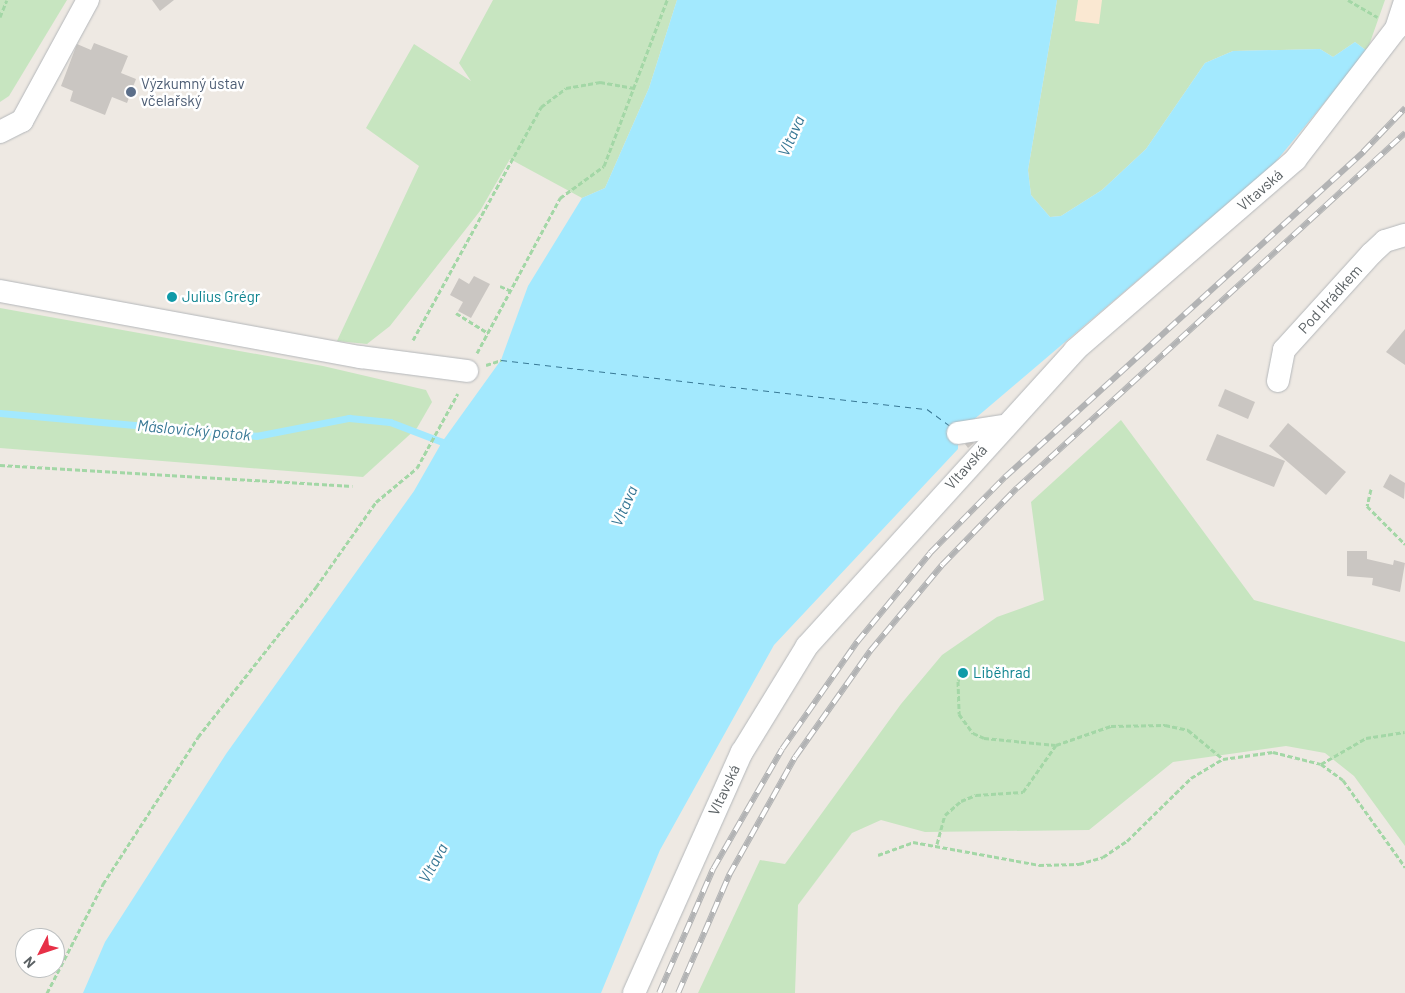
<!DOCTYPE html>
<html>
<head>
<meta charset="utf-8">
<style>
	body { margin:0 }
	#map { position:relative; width:1405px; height:993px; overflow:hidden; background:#eee9e3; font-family:Barlow,sans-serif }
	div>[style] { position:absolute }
	.green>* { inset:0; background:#c7e5c0 }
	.sand>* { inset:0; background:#fae8d2 }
	.water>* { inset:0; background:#a3e9fe }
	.stream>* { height:7px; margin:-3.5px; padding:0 3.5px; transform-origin:3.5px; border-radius:3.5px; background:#a3e9fe }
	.ferry>* { height:1px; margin-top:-0.5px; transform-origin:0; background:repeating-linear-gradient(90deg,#387895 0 6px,transparent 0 11px) }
	.building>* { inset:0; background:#cac6c2 }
	.path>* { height:3px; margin-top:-1.5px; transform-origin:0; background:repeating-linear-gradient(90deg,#a3d7a6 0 5px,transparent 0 7.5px) }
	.roads { filter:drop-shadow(0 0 1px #b4b7ba) drop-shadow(0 0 1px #b4b7ba) }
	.minor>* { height:22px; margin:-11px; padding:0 11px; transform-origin:11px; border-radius:11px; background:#fff }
	.rail>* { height:5.5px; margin-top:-2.75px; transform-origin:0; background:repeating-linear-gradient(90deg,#fff 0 11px,#b2b3b4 0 22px); box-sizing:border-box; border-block:1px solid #b2b3b4 }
	.dots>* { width:14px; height:14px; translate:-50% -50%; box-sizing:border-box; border:2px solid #fff; border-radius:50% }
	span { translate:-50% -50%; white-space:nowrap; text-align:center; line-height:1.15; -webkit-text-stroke:5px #fff; paint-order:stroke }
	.service-label { font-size:15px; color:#4e5e75 }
	.left { translate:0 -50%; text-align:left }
	.street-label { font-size:15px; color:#5b6164 }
	.culture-label { font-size:15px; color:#0d838f }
	.water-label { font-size:16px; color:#387895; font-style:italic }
	.north { position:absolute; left:15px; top:928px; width:50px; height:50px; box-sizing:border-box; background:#fff; border:1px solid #bdc0c1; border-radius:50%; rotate:229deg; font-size:14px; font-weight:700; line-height:20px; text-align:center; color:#5b6164 }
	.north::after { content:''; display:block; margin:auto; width:18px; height:22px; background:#e73047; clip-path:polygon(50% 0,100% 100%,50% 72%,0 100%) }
</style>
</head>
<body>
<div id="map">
	<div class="green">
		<i style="clip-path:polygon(0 0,67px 0,9px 96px,0 102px)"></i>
		<i style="clip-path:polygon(493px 0,677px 0,649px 88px,605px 188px,582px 198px,510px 159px,480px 211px,390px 326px,367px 344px,337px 341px,419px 166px,366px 128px,414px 44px,471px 81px,459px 63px)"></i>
		<i style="clip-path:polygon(1057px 0,1385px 0,1367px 51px,1355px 42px,1333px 57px,1320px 49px,1233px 51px,1205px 63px,1146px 149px,1102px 190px,1061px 216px,1050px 217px,1031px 195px,1028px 170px)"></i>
		<i style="clip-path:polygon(0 308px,323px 366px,426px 390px,432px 402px,417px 428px,363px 477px,0 448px)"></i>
		<i style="clip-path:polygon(1121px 420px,1254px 600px,1405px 642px,1405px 846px,1354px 776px,1325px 753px,1286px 746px,1173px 762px,1089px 830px,925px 832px,881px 820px,852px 833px,798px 905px,795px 993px,698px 993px,760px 860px,785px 864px,901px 704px,942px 655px,997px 617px,1044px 600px,1031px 502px)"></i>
	</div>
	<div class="sand">
		<i style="clip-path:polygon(1078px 0,1102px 0,1099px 24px,1075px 21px)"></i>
	</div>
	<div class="water">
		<i style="clip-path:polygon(677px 0,1057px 0,1028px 170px,1031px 195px,1050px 217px,1061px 216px,1102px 190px,1146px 149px,1205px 63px,1233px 51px,1320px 49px,1333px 57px,1355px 42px,1367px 51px,1273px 165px,958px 433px,958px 449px,774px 645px,660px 850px,601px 993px,83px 993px,105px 942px,226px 754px,414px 491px,442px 442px,501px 360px,528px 286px,582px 198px,605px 188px,649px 88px)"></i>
	</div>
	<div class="stream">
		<i style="left:0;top:413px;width:257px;rotate:5.1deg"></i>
		<i style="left:256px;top:436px;width:95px;rotate:-11deg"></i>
		<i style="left:349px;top:418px;width:41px;rotate:5.6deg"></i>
		<i style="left:390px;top:422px;width:56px;rotate:21deg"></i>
		<i style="left:442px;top:442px;width:8px;rotate:45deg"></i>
	</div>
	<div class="ferry">
		<i style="left:501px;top:360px;width:429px;rotate:6.6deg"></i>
		<i style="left:927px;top:409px;width:29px;rotate:36deg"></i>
	</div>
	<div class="building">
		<i style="clip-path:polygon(152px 0,174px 0,160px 11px)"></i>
		<i style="clip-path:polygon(94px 43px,128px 56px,121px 73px,136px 79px,127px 103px,112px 97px,105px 115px,70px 101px,73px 91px,61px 86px,77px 44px,91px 50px)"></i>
		<i style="clip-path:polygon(474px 276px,490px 284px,471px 318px,458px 311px,463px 302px,450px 295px,459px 278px,469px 284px)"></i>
		<i style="clip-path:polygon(1405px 329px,1405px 365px,1386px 352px)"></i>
		<i style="clip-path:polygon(1225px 389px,1255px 402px,1248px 419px,1218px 406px)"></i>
		<i style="clip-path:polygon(1288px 423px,1346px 472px,1326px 495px,1269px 446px)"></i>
		<i style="clip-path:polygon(1217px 434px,1285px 461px,1274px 487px,1206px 460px)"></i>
		<i style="clip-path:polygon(971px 439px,974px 443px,968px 448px,965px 444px)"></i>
		<i style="clip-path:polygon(1390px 474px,1405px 483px,1404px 499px,1383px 487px)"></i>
		<i style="clip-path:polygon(1347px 551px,1367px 551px,1367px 559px,1393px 565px,1394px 560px,1405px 563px,1400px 592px,1372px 585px,1373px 578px,1347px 576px)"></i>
	</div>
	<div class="path">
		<i style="left:1348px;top:0;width:34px;rotate:30deg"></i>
		<i style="left:0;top:17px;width:18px;rotate:-68deg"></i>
		<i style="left:500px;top:286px;width:12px;rotate:24deg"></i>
		<i style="left:456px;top:313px;width:38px;rotate:32deg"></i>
		<i style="left:413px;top:340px;width:266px;rotate:-61.2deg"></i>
		<i style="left:541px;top:107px;width:31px;rotate:-37deg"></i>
		<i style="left:566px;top:88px;width:35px;rotate:-10deg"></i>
		<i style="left:600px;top:82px;width:36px;rotate:10deg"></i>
		<i style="left:477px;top:353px;width:176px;rotate:-61.8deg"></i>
		<i style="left:560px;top:198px;width:54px;rotate:-36deg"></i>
		<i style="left:604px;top:166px;width:178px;rotate:-69.2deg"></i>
		<i style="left:486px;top:365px;width:16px;rotate:-18deg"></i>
		<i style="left:0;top:465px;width:353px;rotate:3.4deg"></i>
		<i style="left:1371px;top:489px;width:17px;rotate:103deg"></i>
		<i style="left:1367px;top:506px;width:54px;rotate:45deg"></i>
		<i style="left:963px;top:673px;width:9px;rotate:122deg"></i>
		<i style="left:958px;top:681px;width:33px;rotate:88deg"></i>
		<i style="left:959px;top:714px;width:24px;rotate:54deg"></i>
		<i style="left:973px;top:733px;width:12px;rotate:24deg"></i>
		<i style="left:984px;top:738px;width:72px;rotate:5.6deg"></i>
		<i style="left:1056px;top:745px;width:58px;rotate:-19.1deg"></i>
		<i style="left:1111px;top:726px;width:54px;rotate:-1.1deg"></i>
		<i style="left:1165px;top:725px;width:24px;rotate:12deg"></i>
		<i style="left:1188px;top:730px;width:45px;rotate:39.6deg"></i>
		<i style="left:1321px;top:764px;width:52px;rotate:-30deg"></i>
		<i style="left:1366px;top:738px;width:39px;rotate:-9deg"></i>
		<i style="left:937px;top:844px;width:30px;rotate:-75deg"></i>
		<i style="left:945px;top:815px;width:21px;rotate:-41deg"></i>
		<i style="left:961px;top:801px;width:16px;rotate:-22deg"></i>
		<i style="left:976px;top:795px;width:47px;rotate:-3.7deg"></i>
		<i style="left:1023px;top:792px;width:57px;rotate:-54.9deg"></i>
		<i style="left:878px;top:855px;width:37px;rotate:-20deg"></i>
		<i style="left:913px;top:842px;width:128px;rotate:10.3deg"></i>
		<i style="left:1039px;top:865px;width:40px;rotate:-1.4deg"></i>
		<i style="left:1079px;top:864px;width:25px;rotate:-16deg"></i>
		<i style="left:1103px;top:857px;width:29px;rotate:-34deg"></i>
		<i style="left:1127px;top:841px;width:90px;rotate:-44.5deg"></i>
		<i style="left:1191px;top:778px;width:37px;rotate:-31deg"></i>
		<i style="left:1223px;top:759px;width:50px;rotate:-8deg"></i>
		<i style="left:1273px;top:752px;width:49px;rotate:14deg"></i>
		<i style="left:1321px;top:764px;width:27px;rotate:36deg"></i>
		<i style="left:1343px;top:780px;width:107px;rotate:54.5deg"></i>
		<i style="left:47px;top:993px;width:123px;rotate:-62.8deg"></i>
		<i style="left:103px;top:884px;width:175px;rotate:-57.1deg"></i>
		<i style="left:198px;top:737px;width:191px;rotate:-51.8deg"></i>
		<i style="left:316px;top:587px;width:104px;rotate:-54.8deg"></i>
		<i style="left:376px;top:502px;width:53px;rotate:-39.7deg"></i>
		<i style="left:417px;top:468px;width:85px;rotate:-61.3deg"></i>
	</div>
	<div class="roads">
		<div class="minor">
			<i style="left:0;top:132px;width:25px;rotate:-27deg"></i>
			<i style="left:22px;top:121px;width:138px;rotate:-61.4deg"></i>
			<i style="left:0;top:291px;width:367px;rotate:10.4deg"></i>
			<i style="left:361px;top:357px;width:107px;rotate:7.5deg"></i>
			<i style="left:1278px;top:381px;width:32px;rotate:-79deg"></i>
			<i style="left:1284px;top:350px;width:130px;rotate:-47.8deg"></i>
			<i style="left:1371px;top:254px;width:19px;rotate:-43deg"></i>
			<i style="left:1385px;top:241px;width:21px;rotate:-17deg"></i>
			<i style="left:958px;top:433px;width:45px;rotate:-9deg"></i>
			<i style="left:634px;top:993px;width:264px;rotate:-65.9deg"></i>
			<i style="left:742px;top:752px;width:124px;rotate:-58.5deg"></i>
			<i style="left:807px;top:646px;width:399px;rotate:-47.8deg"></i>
			<i style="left:1075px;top:350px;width:291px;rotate:-40.8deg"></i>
			<i style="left:1295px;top:160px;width:165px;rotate:-52.4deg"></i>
			<i style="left:1396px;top:29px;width:29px;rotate:-72deg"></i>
		</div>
	</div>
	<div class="rail">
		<i style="left:659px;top:993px;width:135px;rotate:-66.5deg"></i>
		<i style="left:713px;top:869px;width:138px;rotate:-60.1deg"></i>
		<i style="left:782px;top:749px;width:131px;rotate:-55deg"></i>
		<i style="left:857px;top:642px;width:115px;rotate:-50.6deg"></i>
		<i style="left:930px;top:553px;width:107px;rotate:-45.4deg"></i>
		<i style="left:1005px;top:477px;width:484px;rotate:-42.2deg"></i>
		<i style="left:1363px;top:152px;width:61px;rotate:-46.3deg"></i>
		<i style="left:678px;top:993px;width:129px;rotate:-66.6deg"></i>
		<i style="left:729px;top:875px;width:135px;rotate:-60.8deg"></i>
		<i style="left:795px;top:757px;width:130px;rotate:-54.7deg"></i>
		<i style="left:870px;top:651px;width:112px;rotate:-50.1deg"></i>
		<i style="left:942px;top:565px;width:107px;rotate:-45.8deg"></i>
		<i style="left:1017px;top:488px;width:526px;rotate:-42.46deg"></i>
	</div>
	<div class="dots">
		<i style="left:131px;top:92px;background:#5c6f8a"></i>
		<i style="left:172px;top:297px;background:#0f9aa8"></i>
		<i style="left:963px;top:673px;background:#0f9aa8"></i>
	</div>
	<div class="service-label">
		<span class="left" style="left:141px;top:92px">Výzkumný ústav<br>včelařský</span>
	</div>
	<div class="street-label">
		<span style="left:1260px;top:190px;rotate:-41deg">Vltavská</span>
		<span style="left:1330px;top:299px;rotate:-48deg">Pod Hrádkem</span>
		<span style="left:966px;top:467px;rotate:-48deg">Vltavská</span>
		<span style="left:724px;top:790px;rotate:-65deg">Vltavská</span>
	</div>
	<div class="culture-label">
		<span class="left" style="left:182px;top:297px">Julius Grégr</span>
		<span class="left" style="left:973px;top:673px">Liběhrad</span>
	</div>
	<div class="water-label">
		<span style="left:791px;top:136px;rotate:-66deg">Vltava</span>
		<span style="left:194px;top:430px;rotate:5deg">Máslovický potok</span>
		<span style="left:624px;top:506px;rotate:-66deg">Vltava</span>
		<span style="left:433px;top:863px;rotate:-61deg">Vltava</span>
	</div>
	<div class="north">N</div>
</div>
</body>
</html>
